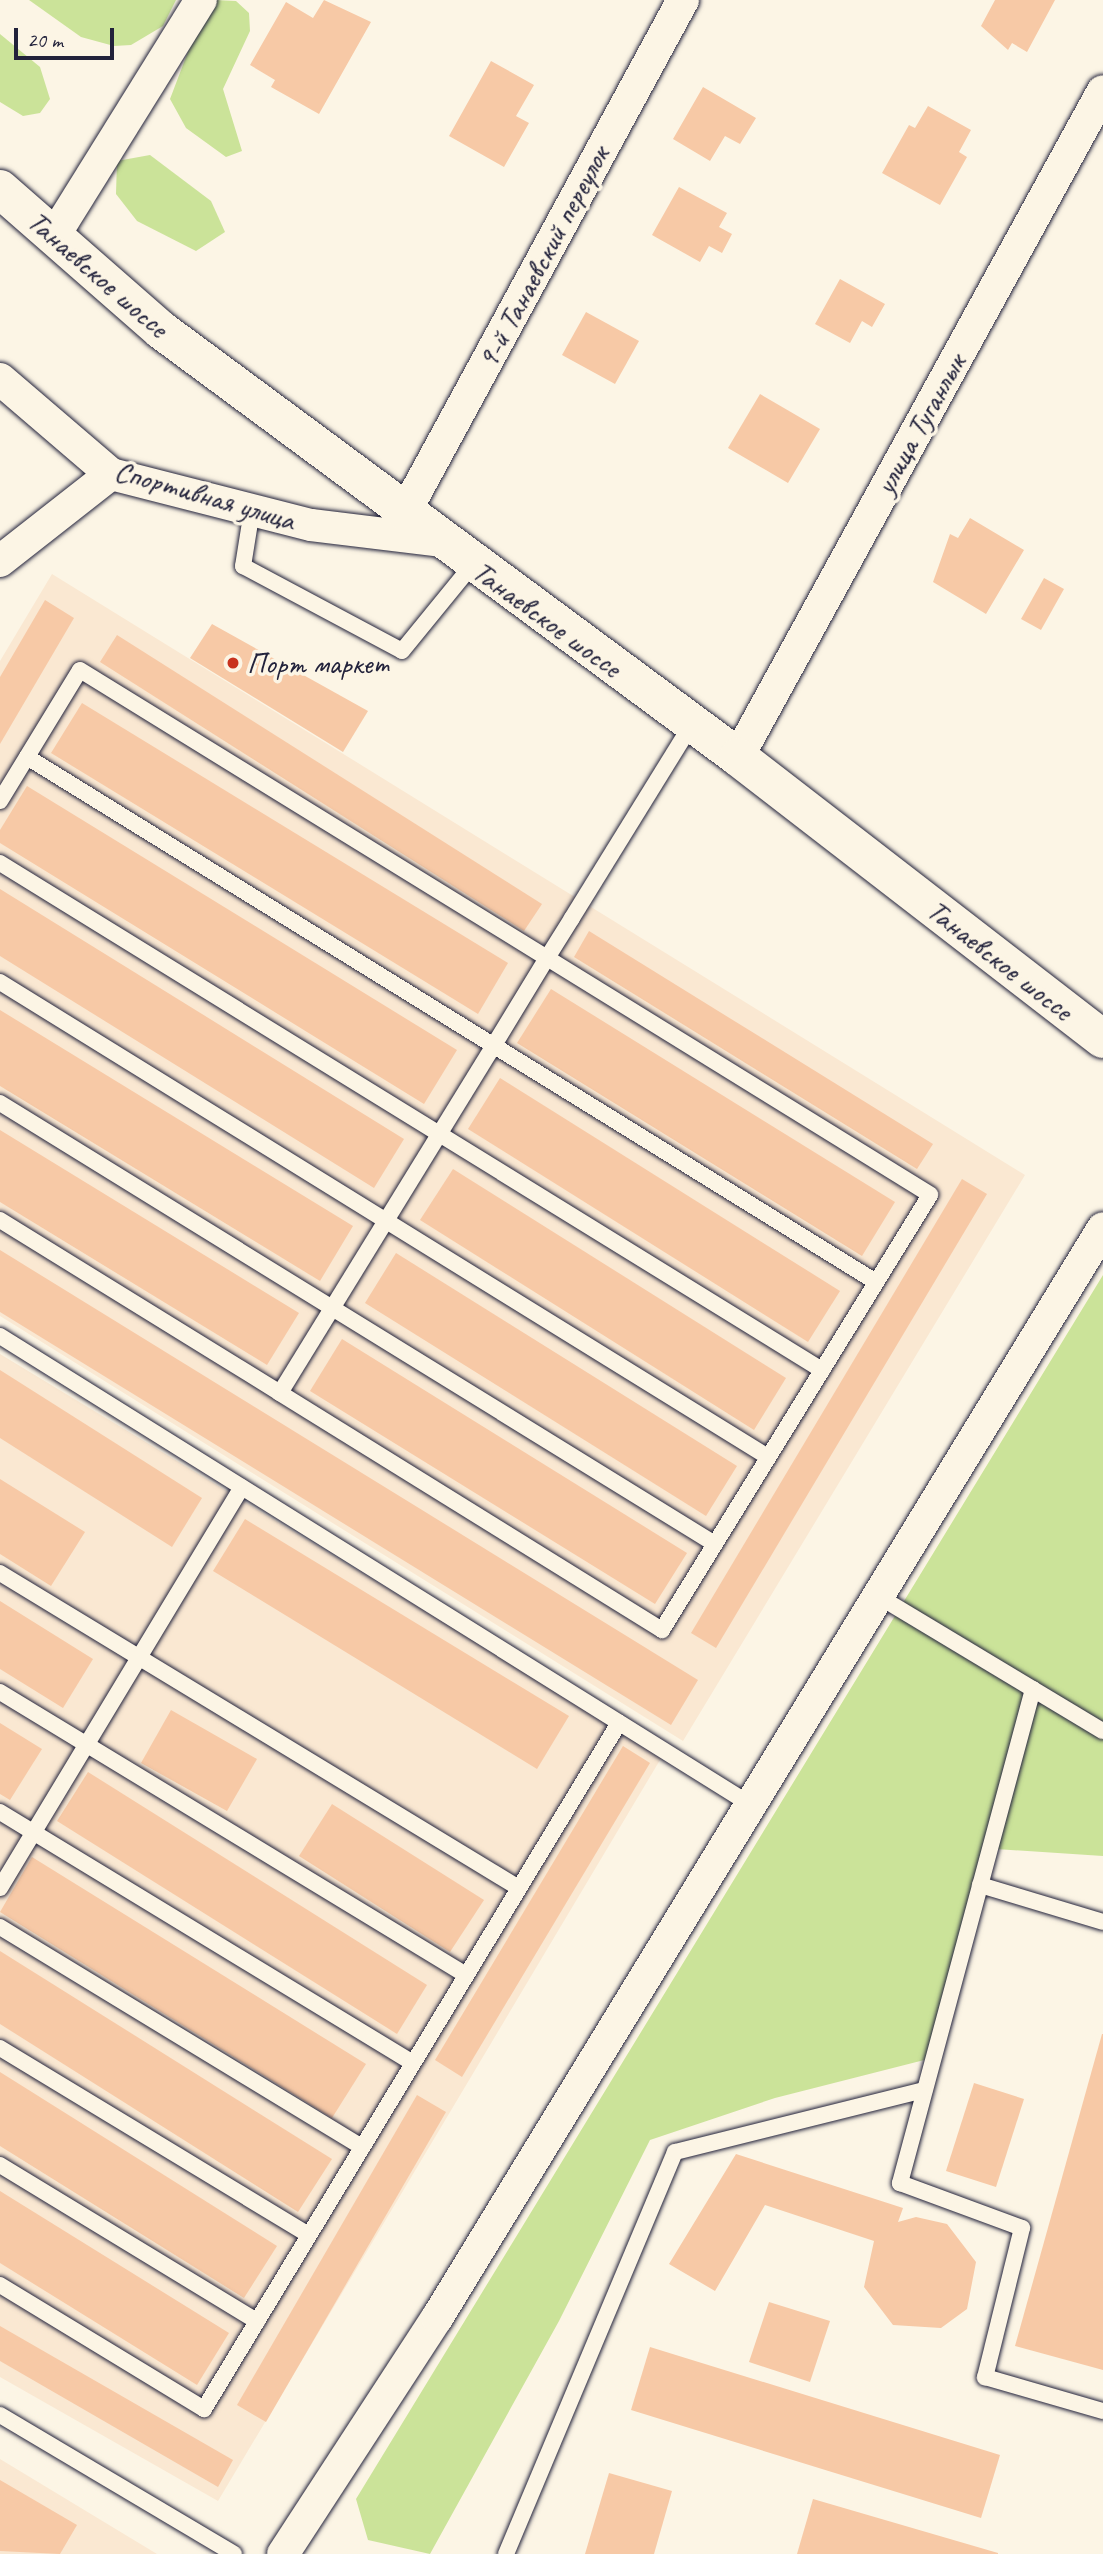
<!DOCTYPE html>
<html>
<head>
<meta charset="utf-8">
<style>
	body { margin:0 }
	#map { position:relative; width:1103px; height:2554px; overflow:hidden; background:#fcf5e5; font-family:Caveat,sans-serif }
	div>[style] { position:absolute }
	.built>* { inset:0; background:#fae8d2 }
	.green>* { inset:0; background:#cbe399 }
	.building>* { inset:0; background:#f7c9a6 }
	.roads { filter:drop-shadow(0 0 2px #22223b) drop-shadow(0 0 2px #22223b) }
	.lane>* { height:16px; margin:-8px; padding:0 8px; transform-origin:8px; border-radius:8px; background:#fcf5e5 }
	.street>* { height:32px; margin:-16px; padding:0 16px; transform-origin:16px; border-radius:16px; background:#fcf5e5 }
	.secondary>* { height:38px; margin:-19px; padding:0 19px; transform-origin:19px; border-radius:19px; background:#fcf5e5 }
	.dots>* { width:19px; height:19px; translate:-50% -50%; box-sizing:border-box; border:4px solid #fcf5e5; border-radius:50% }
	span { translate:-50% -50%; white-space:nowrap; text-align:center; line-height:1.15; -webkit-text-stroke:7px #fcf5e5; paint-order:stroke }
	.street-label { font-size:30px; color:#22223b }
	.poi-label { font-size:30px; color:#22223b }
	.left { translate:0 -50%; text-align:left }
	.scale { position:absolute; left:14px; top:28px; width:100px; height:32px; box-sizing:border-box; border:4px solid #22223b; border-top:0; padding-left:9px; font-size:21px; line-height:24px; white-space:nowrap; color:#22223b; -webkit-text-stroke:5px #fcf5e5; paint-order:stroke }
</style>
</head>
<body>
<div id="map">
	<div class="built">
		<i style="clip-path:polygon(52px 574px,1025px 1175px,683px 1741px,0 1316px,0 661px)"></i>
		<i style="clip-path:polygon(0 1354px,663px 1755px,218px 2501px,0 2377px)"></i>
		<i style="clip-path:polygon(0 2459px,157px 2554px,0 2554px)"></i>
	</div>
	<div class="green">
		<i style="clip-path:polygon(29px 0,176px 0,163px 26px,131px 45px,114px 46px,81px 37px)"></i>
		<i style="clip-path:polygon(215px 0,236px 1px,249px 13px,250px 31px,223px 89px,242px 151px,226px 157px,186px 128px,170px 99px,205px 7px)"></i>
		<i style="clip-path:polygon(0 34px,40px 67px,50px 99px,40px 113px,23px 116px,0 102px)"></i>
		<i style="clip-path:polygon(150px 155px,211px 201px,225px 232px,196px 251px,137px 221px,116px 194px,117px 161px)"></i>
		<i style="clip-path:polygon(1103px 1275px,1103px 1856px,996px 1849px,940px 2056px,775px 2098px,650px 2140px,559px 2321px,430px 2554px,368px 2540px,356px 2499px)"></i>
	</div>
	<div class="building">
		<i style="clip-path:polygon(324px 0,371px 22px,319px 114px,271px 87px,275px 80px,250px 65px,286px 2px,313px 18px)"></i>
		<i style="clip-path:polygon(995px 0,1055px 0,1027px 52px,1012px 43px,1008px 50px,981px 26px)"></i>
		<i style="clip-path:polygon(491px 61px,534px 85px,516px 116px,529px 123px,504px 167px,449px 136px)"></i>
		<i style="clip-path:polygon(703px 87px,756px 118px,740px 144px,725px 136px,710px 161px,673px 139px)"></i>
		<i style="clip-path:polygon(928px 106px,971px 130px,959px 152px,967px 157px,940px 205px,882px 173px,909px 125px,915px 128px)"></i>
		<i style="clip-path:polygon(679px 187px,727px 213px,719px 227px,732px 234px,722px 253px,709px 246px,700px 262px,652px 235px)"></i>
		<i style="clip-path:polygon(840px 279px,885px 304px,872px 327px,862px 321px,850px 343px,815px 324px)"></i>
		<i style="clip-path:polygon(586px 312px,639px 341px,615px 384px,562px 355px)"></i>
		<i style="clip-path:polygon(760px 394px,820px 429px,788px 483px,728px 448px)"></i>
		<i style="clip-path:polygon(970px 518px,1024px 550px,986px 614px,933px 582px,950px 534px,958px 538px)"></i>
		<i style="clip-path:polygon(1044px 578px,1064px 589px,1041px 630px,1021px 619px)"></i>
		<i style="clip-path:polygon(45px 600px,74px 618px,0 744px,0 677px)"></i>
		<i style="clip-path:polygon(212px 624px,368px 711px,343px 752px,190px 658px)"></i>
		<i style="clip-path:polygon(117px 635px,542px 904px,524px 931px,100px 662px)"></i>
		<i style="clip-path:polygon(82px 703px,508px 963px,478px 1014px,51px 753px)"></i>
		<i style="clip-path:polygon(27px 786px,457px 1050px,424px 1104px,0 843px,0 830px)"></i>
		<i style="clip-path:polygon(0 889px,404px 1139px,374px 1188px,0 956px)"></i>
		<i style="clip-path:polygon(589px 931px,933px 1144px,917px 1169px,574px 957px)"></i>
		<i style="clip-path:polygon(551px 989px,895px 1202px,862px 1256px,517px 1043px)"></i>
		<i style="clip-path:polygon(0 1010px,353px 1226px,320px 1281px,0 1086px)"></i>
		<i style="clip-path:polygon(500px 1078px,840px 1291px,808px 1342px,468px 1129px)"></i>
		<i style="clip-path:polygon(0 1130px,299px 1313px,267px 1365px,0 1202px)"></i>
		<i style="clip-path:polygon(453px 1169px,786px 1378px,754px 1430px,420px 1220px)"></i>
		<i style="clip-path:polygon(962px 1179px,987px 1194px,716px 1648px,691px 1633px)"></i>
		<i style="clip-path:polygon(0 1250px,698px 1680px,671px 1725px,0 1312px)"></i>
		<i style="clip-path:polygon(396px 1253px,737px 1466px,706px 1516px,365px 1303px)"></i>
		<i style="clip-path:polygon(342px 1339px,687px 1553px,655px 1604px,310px 1391px)"></i>
		<i style="clip-path:polygon(0 1370px,202px 1498px,172px 1547px,0 1438px)"></i>
		<i style="clip-path:polygon(0 1479px,85px 1532px,51px 1586px,0 1554px)"></i>
		<i style="clip-path:polygon(245px 1519px,569px 1716px,537px 1769px,213px 1571px)"></i>
		<i style="clip-path:polygon(0 1601px,93px 1659px,63px 1708px,0 1669px)"></i>
		<i style="clip-path:polygon(171px 1710px,257px 1759px,227px 1811px,141px 1763px)"></i>
		<i style="clip-path:polygon(0 1723px,42px 1749px,10px 1800px,0 1794px)"></i>
		<i style="clip-path:polygon(623px 1746px,650px 1763px,462px 2077px,435px 2060px)"></i>
		<i style="clip-path:polygon(88px 1772px,427px 1985px,397px 2034px,57px 1821px)"></i>
		<i style="clip-path:polygon(332px 1804px,484px 1900px,450px 1952px,299px 1856px)"></i>
		<i style="clip-path:polygon(32px 1857px,366px 2064px,332px 2118px,0 1912px)"></i>
		<i style="clip-path:polygon(0 1951px,332px 2159px,298px 2212px,0 2024px)"></i>
		<i style="clip-path:polygon(1102px 2034px,1103px 2034px,1103px 2370px,1015px 2346px)"></i>
		<i style="clip-path:polygon(0 2072px,277px 2246px,244px 2298px,0 2146px)"></i>
		<i style="clip-path:polygon(974px 2083px,1024px 2099px,996px 2187px,946px 2171px)"></i>
		<i style="clip-path:polygon(417px 2095px,446px 2112px,266px 2422px,237px 2405px)"></i>
		<i style="clip-path:polygon(736px 2154px,903px 2208px,898px 2222px,916px 2217px,947px 2224px,976px 2262px,967px 2309px,941px 2328px,893px 2325px,864px 2287px,874px 2241px,765px 2205px,715px 2291px,669px 2264px)"></i>
		<i style="clip-path:polygon(0 2191px,229px 2333px,197px 2385px,0 2263px)"></i>
		<i style="clip-path:polygon(769px 2302px,830px 2321px,810px 2382px,749px 2362px)"></i>
		<i style="clip-path:polygon(0 2326px,233px 2460px,218px 2487px,0 2361px)"></i>
		<i style="clip-path:polygon(650px 2347px,1000px 2455px,981px 2518px,631px 2410px)"></i>
		<i style="clip-path:polygon(609px 2473px,672px 2491px,654px 2554px,585px 2554px)"></i>
		<i style="clip-path:polygon(0 2480px,77px 2525px,60px 2554px,0 2551px)"></i>
		<i style="clip-path:polygon(813px 2499px,998px 2553px,998px 2554px,797px 2554px)"></i>
	</div>
	<div class="roads">
		<div class="lane">
			<i style="left:252px;top:510px;width:57px;rotate:99.1deg"></i>
			<i style="left:243px;top:566px;width:180px;rotate:28.1deg"></i>
			<i style="left:402px;top:651px;width:112px;rotate:-50.8deg"></i>
			<i style="left:27px;top:757px;width:998px;rotate:31.73deg"></i>
			<i style="left:0;top:801px;width:153px;rotate:-58.6deg"></i>
			<i style="left:80px;top:670px;width:549px;rotate:31.66deg"></i>
			<i style="left:547px;top:958px;width:450px;rotate:31.7deg"></i>
			<i style="left:930px;top:1195px;width:511px;rotate:121.64deg"></i>
			<i style="left:662px;top:1630px;width:450px;rotate:-148.2deg"></i>
			<i style="left:280px;top:1393px;width:409px;rotate:-58.4deg"></i>
			<i style="left:494px;top:1045px;width:102px;rotate:-58.7deg"></i>
			<i style="left:547px;top:958px;width:47px;rotate:-58deg"></i>
			<i style="left:572px;top:918px;width:228px;rotate:-58.3deg"></i>
			<i style="left:0;top:863px;width:966px;rotate:31.67deg"></i>
			<i style="left:0;top:982px;width:903px;rotate:31.74deg"></i>
			<i style="left:0;top:1103px;width:840px;rotate:31.67deg"></i>
			<i style="left:0;top:1220px;width:329px;rotate:31.7deg"></i>
			<i style="left:0;top:1336px;width:885px;rotate:31.98deg"></i>
			<i style="left:0;top:1573px;width:607px;rotate:31.26deg"></i>
			<i style="left:878px;top:1596px;width:262px;rotate:31deg"></i>
			<i style="left:1033px;top:1689px;width:512px;rotate:105.07deg"></i>
			<i style="left:900px;top:2183px;width:130px;rotate:20.2deg"></i>
			<i style="left:1022px;top:2228px;width:154px;rotate:103.9deg"></i>
			<i style="left:985px;top:2377px;width:123px;rotate:16.1deg"></i>
			<i style="left:0;top:1692px;width:545px;rotate:31.27deg"></i>
			<i style="left:0;top:1812px;width:483px;rotate:31.3deg"></i>
			<i style="left:980px;top:1885px;width:128px;rotate:16.7deg"></i>
			<i style="left:0;top:1888px;width:468px;rotate:-58.9deg"></i>
			<i style="left:0;top:1927px;width:424px;rotate:31.3deg"></i>
			<i style="left:0;top:2048px;width:361px;rotate:31.2deg"></i>
			<i style="left:0;top:2165px;width:301px;rotate:31.3deg"></i>
			<i style="left:0;top:2285px;width:239px;rotate:31.3deg"></i>
			<i style="left:204px;top:2409px;width:802px;rotate:-58.83deg"></i>
			<i style="left:0;top:2415px;width:272px;rotate:30.7deg"></i>
			<i style="left:506px;top:2554px;width:436px;rotate:-67.2deg"></i>
			<i style="left:675px;top:2152px;width:257px;rotate:-14deg"></i>
		</div>
		<div class="street">
			<i style="left:54px;top:236px;width:278px;rotate:-58.1deg"></i>
			<i style="left:0;top:379px;width:146px;rotate:40.6deg"></i>
			<i style="left:111px;top:474px;width:206px;rotate:14.3deg"></i>
			<i style="left:311px;top:525px;width:131px;rotate:7deg"></i>
			<i style="left:404px;top:514px;width:585px;rotate:-61.51deg"></i>
			<i style="left:0;top:561px;width:141px;rotate:-38.1deg"></i>
			<i style="left:738px;top:757px;width:759px;rotate:-61.28deg"></i>
			<i style="left:283px;top:2554px;width:282px;rotate:-56.9deg"></i>
			<i style="left:437px;top:2318px;width:1277px;rotate:-58.57deg"></i>
		</div>
		<div class="secondary">
			<i style="left:0;top:189px;width:214px;rotate:41.2deg"></i>
			<i style="left:161px;top:330px;width:718px;rotate:36.5deg"></i>
			<i style="left:738px;top:757px;width:461px;rotate:37.7deg"></i>
		</div>
	</div>
	<div class="dots">
		<i style="left:233px;top:663px;background:#c8321e"></i>
	</div>
	<div class="street-label">
		<span style="left:543px;top:257px;rotate:-62deg">9-й Танаевский переулок</span>
		<span style="left:98px;top:274px;rotate:41deg">Танаевское шоссе</span>
		<span style="left:920px;top:424px;rotate:-61deg">улица Туганлык</span>
		<span style="left:205px;top:495px;rotate:16deg">Спортивная улица</span>
		<span style="left:547px;top:619px;rotate:36deg">Танаевское шоссе</span>
		<span style="left:1000px;top:960px;rotate:38deg">Танаевское шоссе</span>
	</div>
	<div class="poi-label">
		<span class="left" style="left:247px;top:663px">Порт маркет</span>
	</div>
	<div class="scale">20 m</div>
</div>
</body>
</html>
